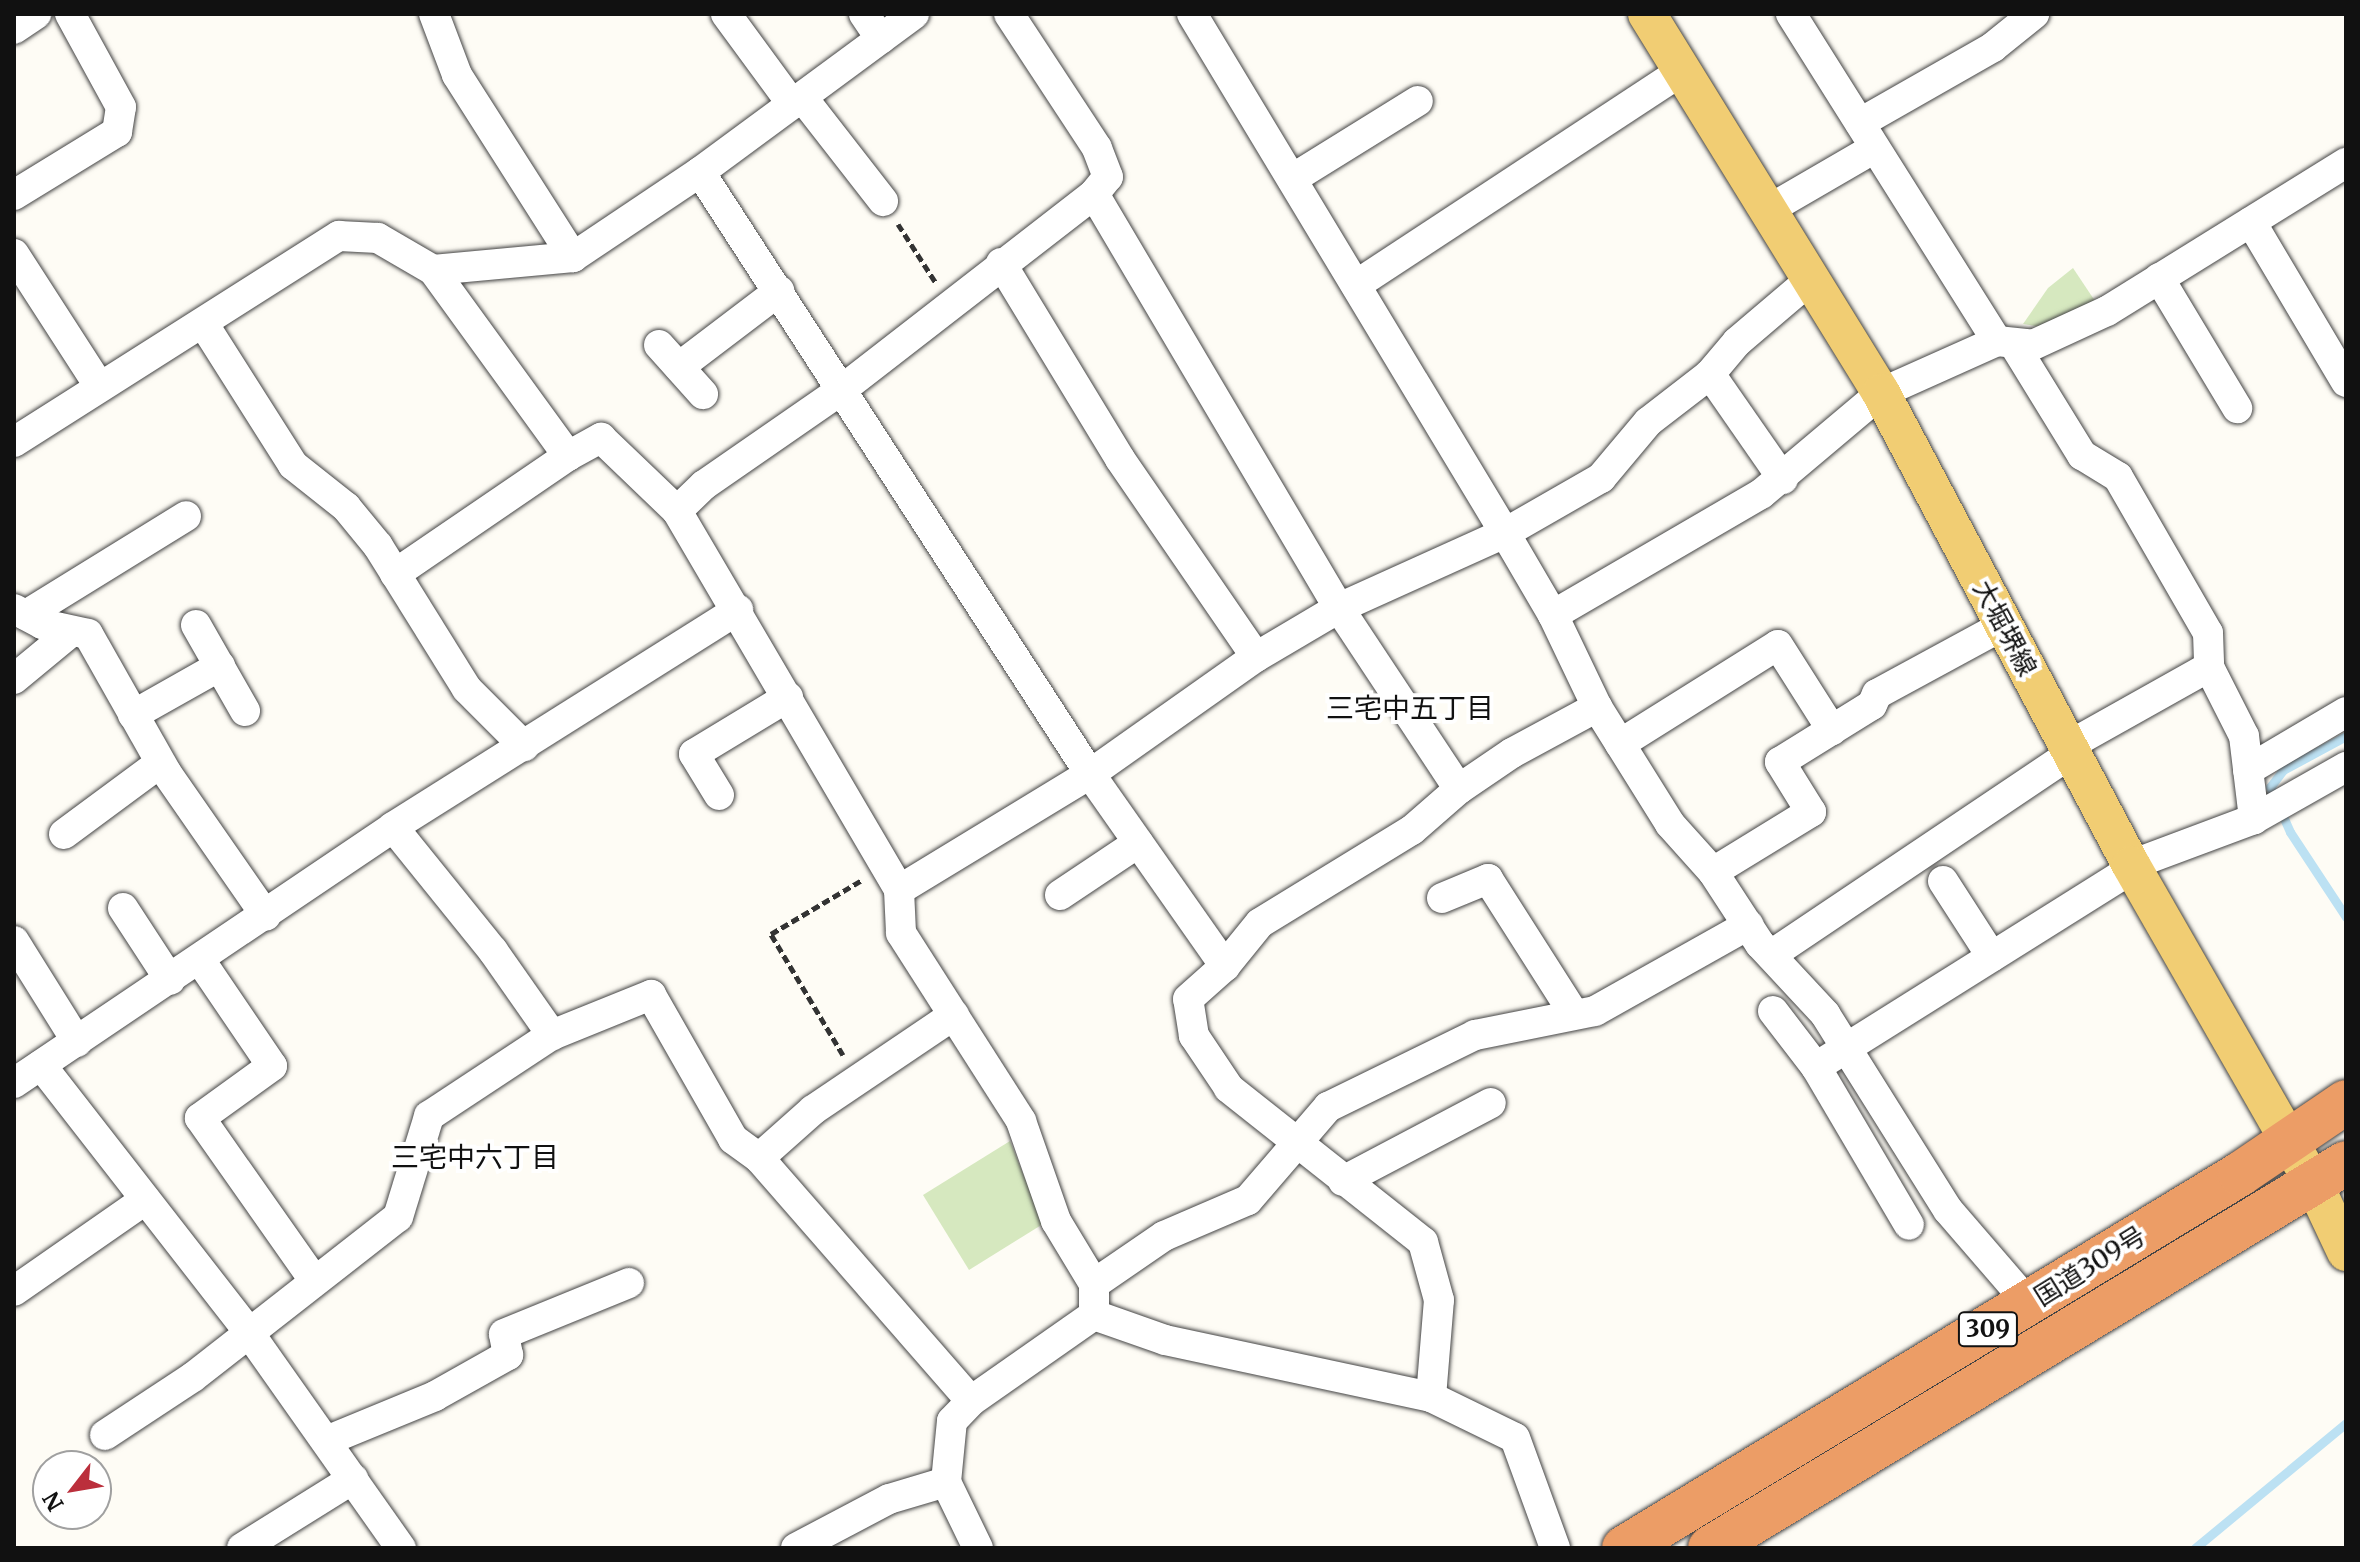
<!DOCTYPE html>
<html>
<head>
<meta charset="utf-8">
<style>
	body { margin:0 }
	#map { position:relative; width:2360px; height:1562px; overflow:hidden; background:#fefcf5; font-family:Merriweather,"Noto Sans JP",serif }
	div>[style] { position:absolute }
	.green>* { inset:0; background:#d6e8bf }
	.stream>* { height:9px; margin:-4.5px; padding:0 4.5px; transform-origin:4.5px; border-radius:4.5px; background:#bce1f3 }
	.path>* { height:5px; margin-top:-2.5px; transform-origin:0; background:repeating-linear-gradient(90deg,#333 0 8px,transparent 0 12px) }
	.roads { filter:drop-shadow(0 0 2px #444) drop-shadow(0 0 2px #444) }
	.minor>* { height:30px; margin:-15px; padding:0 15px; transform-origin:15px; border-radius:15px; background:#fff }
	.major>* { height:38px; margin:-19px; padding:0 19px; transform-origin:19px; border-radius:19px; background:#f1cd73 }
	.highway>* { height:44px; margin:-22px; padding:0 22px; transform-origin:22px; border-radius:22px; background:#ec9d66 }
	span { translate:-50% -50%; white-space:nowrap; text-align:center; line-height:1.15; -webkit-text-stroke:8px #fff; paint-order:stroke }
	.shield-label span { padding:2px 6px; background:#fff; border:2px solid; border-radius:6px; -webkit-text-stroke-width:0 }
	.shield-label { font-size:24px; color:#111; font-weight:700 }
	.street-label { font-size:26px; color:#111 }
	.neighbourhood-label { font-size:28px; color:#111 }
	.frame { position:absolute; inset:0; border:16px solid #111; pointer-events:none }
	.north { position:absolute; left:32px; top:1450px; width:80px; height:80px; box-sizing:border-box; background:#fff; border:2px solid #a0a0a0; border-radius:50%; rotate:239deg; font-size:22px; font-weight:700; line-height:32px; text-align:center; color:#111 }
	.north::after { content:''; display:block; margin:auto; width:28px; height:36px; background:#bb2f3c; clip-path:polygon(50% 0,100% 100%,50% 72%,0 100%) }
</style>
</head>
<body>
<div id="map">
	<div class="green">
		<i style="clip-path:polygon(2073px 268px,2095px 301px,2049px 328px,2023px 324px,2048px 288px)"></i>
		<i style="clip-path:polygon(1010px 1141px,1043px 1224px,969px 1270px,923px 1195px)"></i>
	</div>
	<div class="stream">
		<i style="left:2346px;top:736px;width:72px;rotate:151.6deg"></i>
		<i style="left:2283px;top:770px;width:21px;rotate:127deg"></i>
		<i style="left:2270px;top:787px;width:49px;rotate:66deg"></i>
		<i style="left:2290px;top:832px;width:102px;rotate:56.6deg"></i>
		<i style="left:2195px;top:1548px;width:196px;rotate:-39.6deg"></i>
	</div>
	<div class="path">
		<i style="left:898px;top:224px;width:70px;rotate:57.2deg"></i>
		<i style="left:843px;top:1055px;width:141px;rotate:-120.8deg"></i>
		<i style="left:771px;top:934px;width:106px;rotate:-30.7deg"></i>
	</div>
	<div class="roads">
		<div class="minor">
			<i style="left:434px;top:14px;width:65px;rotate:69.3deg"></i>
			<i style="left:457px;top:75px;width:216px;rotate:57.5deg"></i>
			<i style="left:726px;top:14px;width:112px;rotate:53.7deg"></i>
			<i style="left:864px;top:14px;width:30px;rotate:56deg"></i>
			<i style="left:1192px;top:14px;width:606px;rotate:58.91deg"></i>
			<i style="left:1505px;top:533px;width:95px;rotate:59.7deg"></i>
			<i style="left:1553px;top:615px;width:102px;rotate:64.4deg"></i>
			<i style="left:1597px;top:707px;width:138px;rotate:58deg"></i>
			<i style="left:1670px;top:824px;width:64px;rotate:48.1deg"></i>
			<i style="left:1713px;top:872px;width:86px;rotate:56.9deg"></i>
			<i style="left:1760px;top:944px;width:96px;rotate:47.1deg"></i>
			<i style="left:1825px;top:1014px;width:231px;rotate:57.9deg"></i>
			<i style="left:1948px;top:1210px;width:124px;rotate:49.2deg"></i>
			<i style="left:1791px;top:14px;width:386px;rotate:57.8deg"></i>
			<i style="left:14px;top:29px;width:27px;rotate:-34deg"></i>
			<i style="left:802px;top:97px;width:132px;rotate:52.1deg"></i>
			<i style="left:1860px;top:123px;width:153px;rotate:-29.7deg"></i>
			<i style="left:1993px;top:47px;width:53px;rotate:-38.8deg"></i>
			<i style="left:700px;top:172px;width:717px;rotate:57.06deg"></i>
			<i style="left:1090px;top:774px;width:235px;rotate:54.9deg"></i>
			<i style="left:1292px;top:179px;width:148px;rotate:-31.8deg"></i>
			<i style="left:1094px;top:194px;width:481px;rotate:59.4deg"></i>
			<i style="left:1339px;top:608px;width:217px;rotate:56.5deg"></i>
			<i style="left:14px;top:195px;width:121px;rotate:-31.5deg"></i>
			<i style="left:117px;top:132px;width:25px;rotate:-81deg"></i>
			<i style="left:121px;top:107px;width:106px;rotate:-118.7deg"></i>
			<i style="left:1768px;top:210px;width:108px;rotate:-30.1deg"></i>
			<i style="left:2251px;top:222px;width:186px;rotate:59.3deg"></i>
			<i style="left:14px;top:254px;width:157px;rotate:57.2deg"></i>
			<i style="left:1001px;top:263px;width:229px;rotate:58.7deg"></i>
			<i style="left:1120px;top:459px;width:240px;rotate:55.5deg"></i>
			<i style="left:433px;top:270px;width:141px;rotate:-5.3deg"></i>
			<i style="left:573px;top:257px;width:153px;rotate:-33.8deg"></i>
			<i style="left:700px;top:172px;width:266px;rotate:-36.4deg"></i>
			<i style="left:2159px;top:278px;width:152px;rotate:59deg"></i>
			<i style="left:1356px;top:285px;width:390px;rotate:-33.3deg"></i>
			<i style="left:203px;top:323px;width:168px;rotate:57.6deg"></i>
			<i style="left:293px;top:465px;width:68px;rotate:38.4deg"></i>
			<i style="left:346px;top:507px;width:50px;rotate:50.6deg"></i>
			<i style="left:378px;top:546px;width:168px;rotate:58.1deg"></i>
			<i style="left:467px;top:689px;width:81px;rotate:45deg"></i>
			<i style="left:2013px;top:343px;width:132px;rotate:58.4deg"></i>
			<i style="left:2082px;top:455px;width:42px;rotate:31.4deg"></i>
			<i style="left:2118px;top:477px;width:180px;rotate:60deg"></i>
			<i style="left:2208px;top:633px;width:34px;rotate:88deg"></i>
			<i style="left:2209px;top:667px;width:77px;rotate:63.1deg"></i>
			<i style="left:2244px;top:736px;width:84px;rotate:83.1deg"></i>
			<i style="left:659px;top:345px;width:66px;rotate:48.1deg"></i>
			<i style="left:679px;top:367px;width:126px;rotate:-37.2deg"></i>
			<i style="left:1710px;top:374px;width:128px;rotate:55.2deg"></i>
			<i style="left:14px;top:442px;width:385px;rotate:-32.4deg"></i>
			<i style="left:339px;top:236px;width:39px;rotate:3deg"></i>
			<i style="left:378px;top:238px;width:64px;rotate:30.2deg"></i>
			<i style="left:433px;top:270px;width:230px;rotate:54deg"></i>
			<i style="left:568px;top:456px;width:38px;rotate:-29deg"></i>
			<i style="left:601px;top:438px;width:105px;rotate:43.8deg"></i>
			<i style="left:677px;top:511px;width:439px;rotate:59.6deg"></i>
			<i style="left:899px;top:890px;width:43px;rotate:87.3deg"></i>
			<i style="left:901px;top:933px;width:223px;rotate:57.4deg"></i>
			<i style="left:1021px;top:1121px;width:106px;rotate:70.7deg"></i>
			<i style="left:1056px;top:1221px;width:74px;rotate:58.9deg"></i>
			<i style="left:1094px;top:1284px;width:31px;rotate:90deg"></i>
			<i style="left:677px;top:511px;width:37px;rotate:-44deg"></i>
			<i style="left:704px;top:485px;width:170px;rotate:-34.7deg"></i>
			<i style="left:844px;top:388px;width:316px;rotate:-37.8deg"></i>
			<i style="left:1094px;top:194px;width:22px;rotate:-51deg"></i>
			<i style="left:1108px;top:177px;width:31px;rotate:-111deg"></i>
			<i style="left:1097px;top:148px;width:160px;rotate:-123.3deg"></i>
			<i style="left:395px;top:574px;width:209px;rotate:-34.3deg"></i>
			<i style="left:14px;top:609px;width:32px;rotate:28deg"></i>
			<i style="left:42px;top:624px;width:47px;rotate:12.3deg"></i>
			<i style="left:88px;top:634px;width:159px;rotate:60.5deg"></i>
			<i style="left:166px;top:772px;width:175px;rotate:55.2deg"></i>
			<i style="left:26px;top:615px;width:188px;rotate:-31.7deg"></i>
			<i style="left:1553px;top:615px;width:241px;rotate:-30.2deg"></i>
			<i style="left:1761px;top:494px;width:157px;rotate:-40.1deg"></i>
			<i style="left:1881px;top:393px;width:127px;rotate:-24.1deg"></i>
			<i style="left:1997px;top:341px;width:36px;rotate:6deg"></i>
			<i style="left:2033px;top:345px;width:81px;rotate:-24.7deg"></i>
			<i style="left:2107px;top:311px;width:281px;rotate:-31.8deg"></i>
			<i style="left:196px;top:625px;width:99px;rotate:60.3deg"></i>
			<i style="left:14px;top:679px;width:75px;rotate:-39.6deg"></i>
			<i style="left:133px;top:715px;width:100px;rotate:-29.4deg"></i>
			<i style="left:1620px;top:744px;width:186px;rotate:-32.1deg"></i>
			<i style="left:1778px;top:645px;width:101px;rotate:57.6deg"></i>
			<i style="left:2068px;top:746px;width:162px;rotate:-29.3deg"></i>
			<i style="left:2248px;top:770px;width:114px;rotate:-30.6deg"></i>
			<i style="left:719px;top:795px;width:48px;rotate:-121.4deg"></i>
			<i style="left:694px;top:754px;width:110px;rotate:-31.2deg"></i>
			<i style="left:393px;top:827px;width:159px;rotate:51.1deg"></i>
			<i style="left:493px;top:951px;width:103px;rotate:54.9deg"></i>
			<i style="left:64px;top:834px;width:119px;rotate:-36.5deg"></i>
			<i style="left:2131px;top:865px;width:131px;rotate:-20.5deg"></i>
			<i style="left:2254px;top:819px;width:106px;rotate:-29.5deg"></i>
			<i style="left:1713px;top:872px;width:115px;rotate:-31.5deg"></i>
			<i style="left:1811px;top:812px;width:59px;rotate:-121.8deg"></i>
			<i style="left:1780px;top:762px;width:108px;rotate:-31.8deg"></i>
			<i style="left:1872px;top:705px;width:12px;rotate:-66deg"></i>
			<i style="left:1877px;top:694px;width:145px;rotate:-28.5deg"></i>
			<i style="left:1943px;top:881px;width:90px;rotate:57.2deg"></i>
			<i style="left:899px;top:890px;width:223px;rotate:-31.3deg"></i>
			<i style="left:1090px;top:774px;width:203px;rotate:-35.2deg"></i>
			<i style="left:1256px;top:657px;width:96px;rotate:-30.6deg"></i>
			<i style="left:1339px;top:608px;width:182px;rotate:-24.3deg"></i>
			<i style="left:1505px;top:533px;width:111px;rotate:-29.8deg"></i>
			<i style="left:1601px;top:478px;width:73px;rotate:-50deg"></i>
			<i style="left:1648px;top:422px;width:78px;rotate:-37.7deg"></i>
			<i style="left:1710px;top:374px;width:42px;rotate:-49.8deg"></i>
			<i style="left:1737px;top:342px;width:97px;rotate:-40.4deg"></i>
			<i style="left:1060px;top:895px;width:94px;rotate:-33.7deg"></i>
			<i style="left:1442px;top:898px;width:50px;rotate:-22.4deg"></i>
			<i style="left:1488px;top:879px;width:160px;rotate:57.5deg"></i>
			<i style="left:123px;top:908px;width:86px;rotate:56.9deg"></i>
			<i style="left:14px;top:941px;width:119px;rotate:58deg"></i>
			<i style="left:1771px;top:955px;width:362px;rotate:-33.9deg"></i>
			<i style="left:200px;top:960px;width:128px;rotate:55.8deg"></i>
			<i style="left:272px;top:1066px;width:89px;rotate:144.2deg"></i>
			<i style="left:200px;top:1118px;width:197px;rotate:54.9deg"></i>
			<i style="left:1773px;top:1011px;width:71px;rotate:52.5deg"></i>
			<i style="left:1816px;top:1067px;width:183px;rotate:59.5deg"></i>
			<i style="left:41px;top:1065px;width:336px;rotate:52.1deg"></i>
			<i style="left:247px;top:1330px;width:267px;rotate:54.8deg"></i>
			<i style="left:1816px;top:1067px;width:374px;rotate:-32.1deg"></i>
			<i style="left:14px;top:1083px;width:457px;rotate:-34deg"></i>
			<i style="left:393px;top:827px;width:408px;rotate:-32.2deg"></i>
			<i style="left:759px;top:1158px;width:72px;rotate:-41.6deg"></i>
			<i style="left:813px;top:1110px;width:170px;rotate:-34deg"></i>
			<i style="left:1343px;top:1181px;width:167px;rotate:-27.8deg"></i>
			<i style="left:1094px;top:1284px;width:85px;rotate:-34.4deg"></i>
			<i style="left:1164px;top:1236px;width:91px;rotate:-23.2deg"></i>
			<i style="left:1248px;top:1200px;width:123px;rotate:-49.3deg"></i>
			<i style="left:1328px;top:1107px;width:164px;rotate:-26.1deg"></i>
			<i style="left:1475px;top:1035px;width:122px;rotate:-11.3deg"></i>
			<i style="left:1595px;top:1011px;width:176px;rotate:-29.3deg"></i>
			<i style="left:14px;top:1291px;width:160px;rotate:-34.8deg"></i>
			<i style="left:1094px;top:1315px;width:75px;rotate:19.4deg"></i>
			<i style="left:1165px;top:1340px;width:272px;rotate:12.1deg"></i>
			<i style="left:1431px;top:1397px;width:93px;rotate:26deg"></i>
			<i style="left:1515px;top:1438px;width:117px;rotate:70deg"></i>
			<i style="left:1431px;top:1397px;width:97px;rotate:-85.3deg"></i>
			<i style="left:1439px;top:1300px;width:60px;rotate:-105.4deg"></i>
			<i style="left:1423px;top:1242px;width:248px;rotate:-141.6deg"></i>
			<i style="left:1229px;top:1088px;width:63px;rotate:-123.9deg"></i>
			<i style="left:1194px;top:1036px;width:37px;rotate:-99deg"></i>
			<i style="left:1188px;top:999px;width:50px;rotate:-41.7deg"></i>
			<i style="left:1225px;top:966px;width:55px;rotate:-50.9deg"></i>
			<i style="left:1260px;top:923px;width:178px;rotate:-31.5deg"></i>
			<i style="left:1412px;top:830px;width:62px;rotate:-41.1deg"></i>
			<i style="left:1459px;top:789px;width:64px;rotate:-34.2deg"></i>
			<i style="left:1512px;top:753px;width:97px;rotate:-28.4deg"></i>
			<i style="left:105px;top:1435px;width:105px;rotate:-33.4deg"></i>
			<i style="left:193px;top:1377px;width:260px;rotate:-38deg"></i>
			<i style="left:398px;top:1217px;width:106px;rotate:-72.9deg"></i>
			<i style="left:429px;top:1116px;width:147px;rotate:-33.4deg"></i>
			<i style="left:552px;top:1035px;width:107px;rotate:-22deg"></i>
			<i style="left:651px;top:995px;width:166px;rotate:60.3deg"></i>
			<i style="left:733px;top:1139px;width:32px;rotate:36deg"></i>
			<i style="left:759px;top:1158px;width:322px;rotate:48.9deg"></i>
			<i style="left:326px;top:1441px;width:118px;rotate:-22.4deg"></i>
			<i style="left:435px;top:1396px;width:84px;rotate:-29.3deg"></i>
			<i style="left:508px;top:1355px;width:21px;rotate:-101deg"></i>
			<i style="left:504px;top:1334px;width:135px;rotate:-22.2deg"></i>
			<i style="left:242px;top:1548px;width:131px;rotate:-31.9deg"></i>
			<i style="left:796px;top:1548px;width:105px;rotate:-27.8deg"></i>
			<i style="left:889px;top:1499px;width:59px;rotate:-16.6deg"></i>
			<i style="left:978px;top:1548px;width:73px;rotate:-115.9deg"></i>
			<i style="left:946px;top:1482px;width:61px;rotate:-84.4deg"></i>
			<i style="left:952px;top:1421px;width:28px;rotate:-46deg"></i>
			<i style="left:971px;top:1401px;width:150px;rotate:-35deg"></i>
		</div>
		<div class="major">
			<i style="left:1647px;top:14px;width:445px;rotate:58.3deg"></i>
			<i style="left:1881px;top:393px;width:534px;rotate:62.09deg"></i>
			<i style="left:2131px;top:865px;width:370px;rotate:60.2deg"></i>
			<i style="left:2315px;top:1186px;width:73px;rotate:64.8deg"></i>
		</div>
		<div class="highway">
			<i style="left:1624px;top:1548px;width:721px;rotate:-31.26deg"></i>
			<i style="left:2240px;top:1174px;width:128px;rotate:-34.2deg"></i>
			<i style="left:1710px;top:1548px;width:743px;rotate:-31.19deg"></i>
		</div>
	</div>
	<div class="shield-label">
		<span style="left:1988px;top:1329px">309</span>
	</div>
	<div class="street-label">
		<span style="left:2005px;top:628px;rotate:62deg">大堀堺線</span>
		<span style="left:2090px;top:1266px;rotate:-32deg">国道309号</span>
	</div>
	<div class="neighbourhood-label">
		<span style="left:1410px;top:708px">三宅中五丁目</span>
		<span style="left:475px;top:1157px">三宅中六丁目</span>
	</div>
	<div class="frame"></div>
	<div class="north">N</div>
</div>
</body>
</html>
